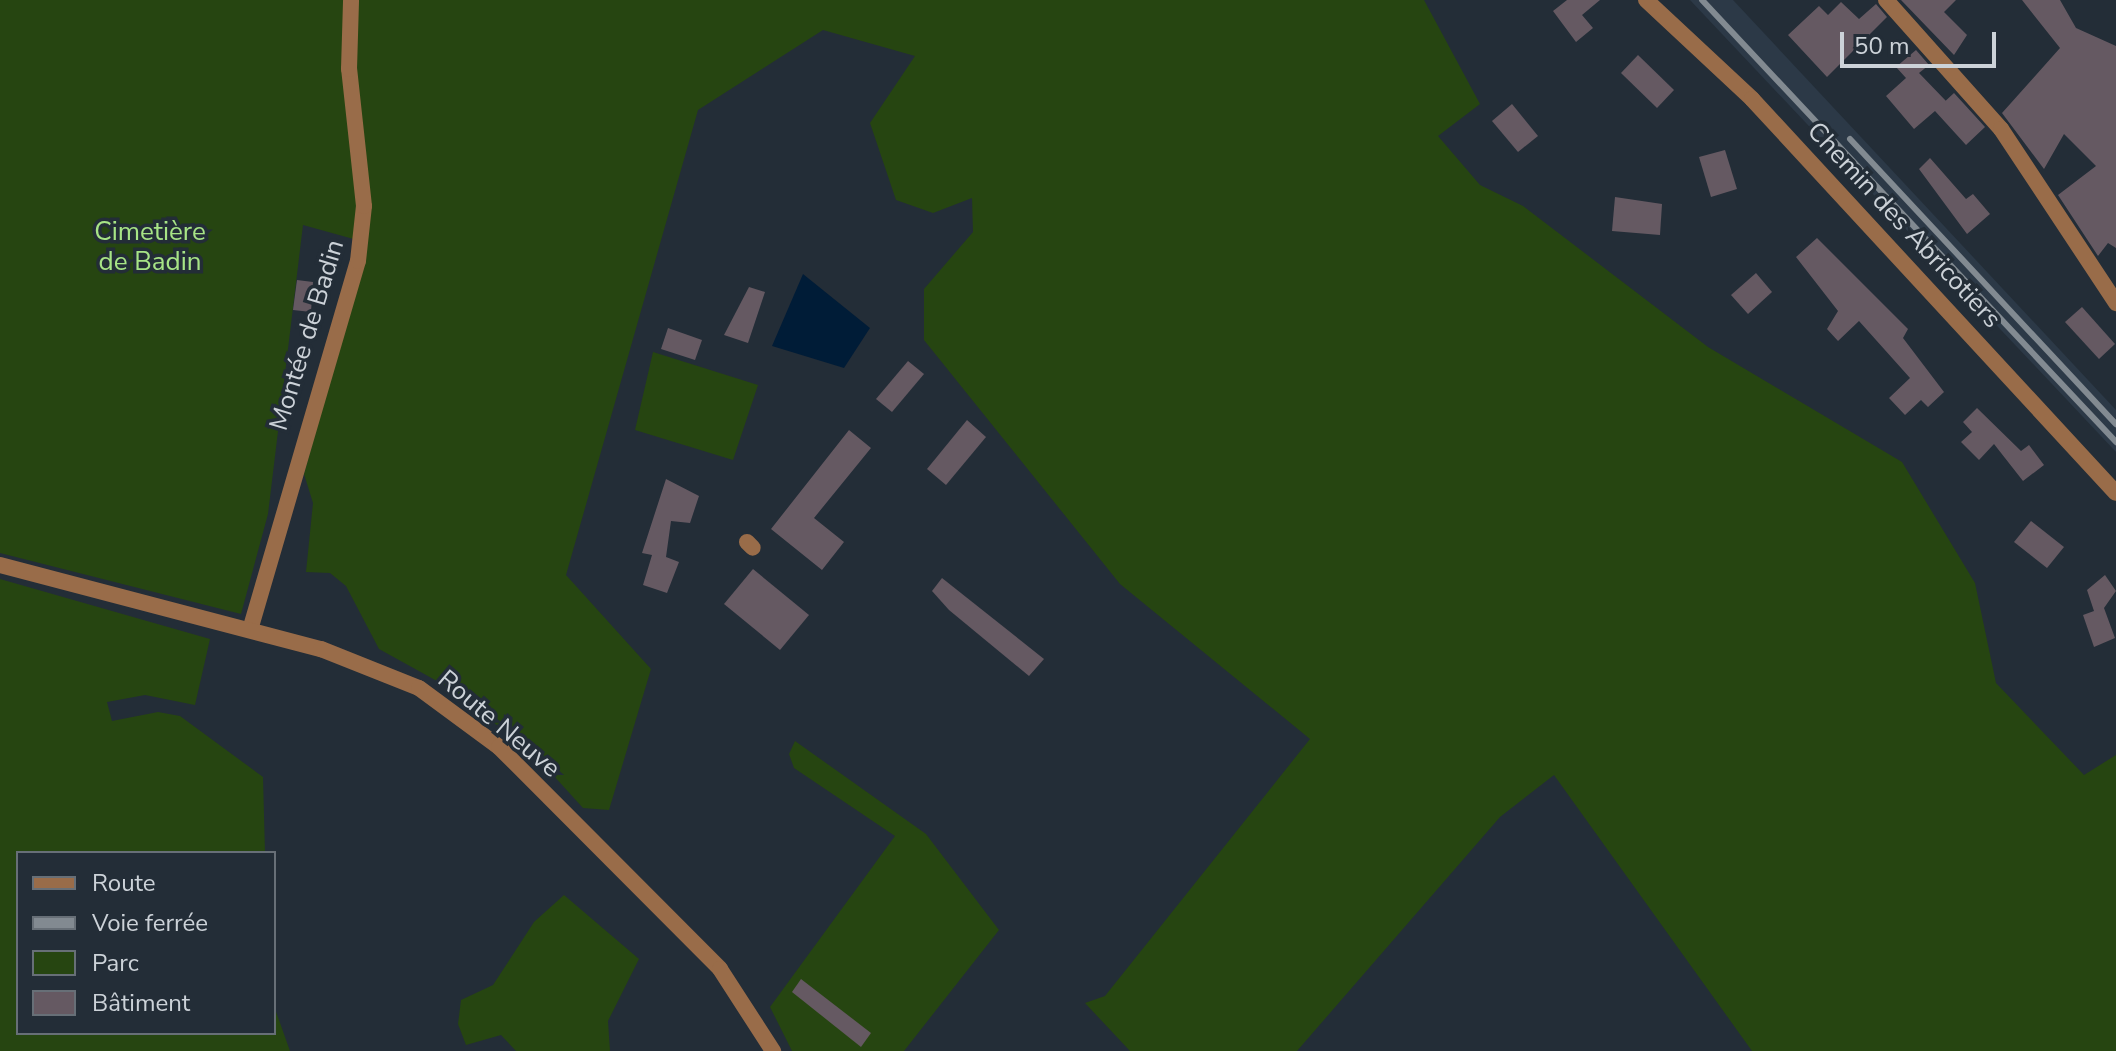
<!DOCTYPE html>
<html>
<head>
<meta charset="utf-8">
<style>
	body { margin:0 }
	#map { position:relative; width:2116px; height:1051px; overflow:hidden; background:#232d37; font-family:"Nunito Sans",sans-serif }
	div>[style] { position:absolute }
	.built>* { inset:0; background:#2c3947 }
	.green>* { inset:0; background:#264511 }
	.water>* { inset:0; background:#001c37 }
	.building>* { inset:0; background:#655962 }
	.minor>* { height:16px; margin:-8px; padding:0 8px; transform-origin:8px; border-radius:8px; background:#996c49 }
	.tertiary>* { height:16px; margin:-8px; padding:0 8px; transform-origin:8px; border-radius:8px; background:#996c49 }
	.rail>* { height:6px; margin:-3px; padding:0 3px; transform-origin:3px; border-radius:3px; background:#828a91 }
	span { translate:-50% -50%; white-space:nowrap; text-align:center; line-height:1.15; -webkit-text-stroke:7px #232d37; paint-order:stroke }
	.street-label { font-size:26px; color:#ccd2d8 }
	.park-label { font-size:26px; color:#a7e486 }
	.legend { position:absolute; left:16px; top:851px; width:260px; height:184px; box-sizing:border-box; background:#232d37; border:2px solid #676f77; margin:0; padding:10px 14px; list-style:none; font-size:24px; color:#ccd2d8 }
	.legend li { display:flex; align-items:center; gap:16px; height:40px }
	.legend b { width:40px; border:2px solid #676f77 }
	.scale { position:absolute; left:1840px; top:32px; width:156px; height:36px; box-sizing:border-box; border:4px solid #ccd2d8; border-top:0; padding-left:10px; font-size:24px; line-height:28px; white-space:nowrap; color:#ccd2d8; -webkit-text-stroke:6px #232d37; paint-order:stroke }
</style>
</head>
<body>
<div id="map">
	<div class="built">
		<i style="clip-path:polygon(1690px 0,1733px 0,2116px 410px,2116px 452px)"></i>
	</div>
	<div class="green">
		<i style="clip-path:polygon(0 0,1424px 0,1480px 104px,1438px 136px,1480px 185px,1523px 206px,1708px 347px,1902px 462px,1975px 583px,1996px 683px,2084px 775px,2116px 755px,2116px 1051px,1752px 1051px,1554px 775px,1500px 817px,1297px 1051px,1130px 1051px,1085px 1003px,1105px 996px,1310px 739px,1120px 584px,924px 340px,924px 289px,973px 232px,972px 198px,933px 213px,896px 200px,870px 123px,915px 56px,823px 30px,698px 110px,566px 575px,651px 669px,609px 810px,583px 808px,533px 753px,446px 686px,379px 649px,346px 586px,330px 573px,306px 572px,313px 503px,304px 474px,368px 243px,303px 225px,268px 514px,241px 614px,0 553px)"></i>
		<i style="clip-path:polygon(653px 352px,758px 385px,733px 460px,635px 430px)"></i>
		<i style="clip-path:polygon(0 579px,210px 639px,195px 705px,145px 695px,107px 702px,112px 721px,158px 712px,180px 716px,263px 777px,265px 853px,18px 853px,18px 1033px,274px 1033px,274px 1006px,290px 1051px,0 1051px)"></i>
		<i style="clip-path:polygon(795px 741px,926px 834px,999px 930px,904px 1051px,792px 1051px,770px 1007px,895px 836px,794px 768px,789px 754px)"></i>
		<i style="clip-path:polygon(564px 895px,639px 959px,608px 1021px,610px 1051px,516px 1051px,501px 1035px,466px 1045px,458px 1024px,461px 1000px,493px 985px,534px 922px)"></i>
	</div>
	<div class="water">
		<i style="clip-path:polygon(803px 274px,870px 328px,844px 368px,772px 346px)"></i>
	</div>
	<div class="building">
		<i style="clip-path:polygon(1567px 0,1600px 0,1582px 15px,1593px 28px,1576px 42px,1553px 11px)"></i>
		<i style="clip-path:polygon(1901px 0,1956px 0,1944px 12px,1967px 35px,1954px 55px)"></i>
		<i style="clip-path:polygon(2022px 0,2060px 0,2076px 28px,2116px 46px,2116px 248px,2108px 243px,2098px 256px,2058px 195px,2096px 166px,2064px 134px,2044px 169px,2002px 113px,2060px 48px)"></i>
		<i style="clip-path:polygon(1841px 2px,1859px 19px,1876px 4px,1887px 17px,1827px 77px,1788px 35px,1819px 6px,1828px 15px)"></i>
		<i style="clip-path:polygon(1916px 50px,1929px 65px,1919px 73px,1946px 101px,1940px 106px,1954px 93px,1985px 127px,1966px 145px,1935px 111px,1914px 129px,1886px 96px,1906px 78px,1896px 67px)"></i>
		<i style="clip-path:polygon(1638px 55px,1674px 90px,1657px 108px,1621px 73px)"></i>
		<i style="clip-path:polygon(1512px 104px,1538px 136px,1518px 152px,1492px 121px)"></i>
		<i style="clip-path:polygon(1725px 150px,1737px 189px,1711px 197px,1699px 157px)"></i>
		<i style="clip-path:polygon(1930px 158px,1966px 199px,1973px 194px,1990px 214px,1967px 234px,1919px 169px)"></i>
		<i style="clip-path:polygon(1615px 197px,1662px 204px,1660px 235px,1612px 231px)"></i>
		<i style="clip-path:polygon(1817px 238px,1908px 329px,1903px 338px,1944px 392px,1928px 407px,1921px 400px,1905px 415px,1889px 398px,1910px 378px,1859px 321px,1838px 341px,1827px 329px,1838px 311px,1796px 257px)"></i>
		<i style="clip-path:polygon(1756px 273px,1772px 292px,1748px 314px,1731px 295px)"></i>
		<i style="clip-path:polygon(297px 280px,313px 282px,311px 312px,293px 310px)"></i>
		<i style="clip-path:polygon(749px 287px,765px 292px,748px 343px,724px 335px)"></i>
		<i style="clip-path:polygon(2082px 307px,2115px 344px,2099px 359px,2065px 322px)"></i>
		<i style="clip-path:polygon(668px 328px,702px 340px,695px 360px,661px 349px)"></i>
		<i style="clip-path:polygon(908px 361px,924px 374px,892px 412px,876px 399px)"></i>
		<i style="clip-path:polygon(1977px 408px,2021px 451px,2029px 445px,2044px 465px,2023px 481px,1994px 444px,1979px 460px,1961px 442px,1972px 432px,1963px 422px)"></i>
		<i style="clip-path:polygon(967px 420px,986px 437px,946px 485px,927px 469px)"></i>
		<i style="clip-path:polygon(849px 430px,871px 448px,814px 518px,844px 542px,822px 570px,771px 529px)"></i>
		<i style="clip-path:polygon(666px 479px,699px 496px,690px 523px,671px 521px,666px 557px,679px 562px,667px 593px,643px 585px,652px 555px,642px 553px)"></i>
		<i style="clip-path:polygon(2031px 521px,2064px 547px,2047px 568px,2014px 542px)"></i>
		<i style="clip-path:polygon(753px 569px,809px 615px,780px 650px,724px 604px)"></i>
		<i style="clip-path:polygon(2105px 575px,2116px 591px,2104px 608px,2115px 638px,2094px 647px,2083px 615px,2094px 611px,2087px 590px)"></i>
		<i style="clip-path:polygon(942px 578px,1044px 659px,1029px 676px,949px 610px,932px 591px)"></i>
		<i style="clip-path:polygon(801px 979px,871px 1033px,861px 1047px,792px 992px)"></i>
	</div>
	<div class="minor">
		<i style="left:1646px;top:0;width:145px;rotate:43deg"></i>
		<i style="left:1752px;top:99px;width:536px;rotate:47.27deg"></i>
		<i style="left:1886px;top:0;width:173px;rotate:48.3deg"></i>
		<i style="left:2001px;top:129px;width:209px;rotate:56.5deg"></i>
		<i style="left:747px;top:542px;width:8px;rotate:45deg"></i>
		<i style="left:250px;top:630px;width:384px;rotate:-73.7deg"></i>
		<i style="left:358px;top:261px;width:55px;rotate:-83.8deg"></i>
		<i style="left:364px;top:206px;width:138px;rotate:-96.2deg"></i>
		<i style="left:349px;top:69px;width:69px;rotate:-88.3deg"></i>
	</div>
	<div class="tertiary">
		<i style="left:0;top:565px;width:332px;rotate:14.7deg"></i>
		<i style="left:321px;top:649px;width:105px;rotate:21.7deg"></i>
		<i style="left:419px;top:688px;width:99px;rotate:36.4deg"></i>
		<i style="left:499px;top:747px;width:313px;rotate:45.1deg"></i>
		<i style="left:720px;top:969px;width:98px;rotate:57.1deg"></i>
	</div>
	<div class="rail">
		<i style="left:1702px;top:0;width:606px;rotate:46.87deg"></i>
		<i style="left:1850px;top:139px;width:390px;rotate:47deg"></i>
	</div>
	<div class="street-label">
		<span style="left:1904px;top:225px;rotate:47deg">Chemin des Abricotiers</span>
		<span style="left:307px;top:335px;rotate:-73deg">Montée de Badin</span>
		<span style="left:499px;top:724px;rotate:40deg">Route Neuve</span>
	</div>
	<div class="park-label">
		<span style="left:150px;top:247px">Cimetière<br>de Badin</span>
	</div>
	<ul class="legend">
	<li><b style="height:10px;background:#996c49"></b>Route</li>
	<li><b style="height:10px;background:#828a91"></b>Voie ferrée</li>
	<li><b style="height:22px;background:#264511"></b>Parc</li>
	<li><b style="height:22px;background:#655962"></b>Bâtiment</li>
	</ul>
	<div class="scale">50 m</div>
</div>
</body>
</html>
